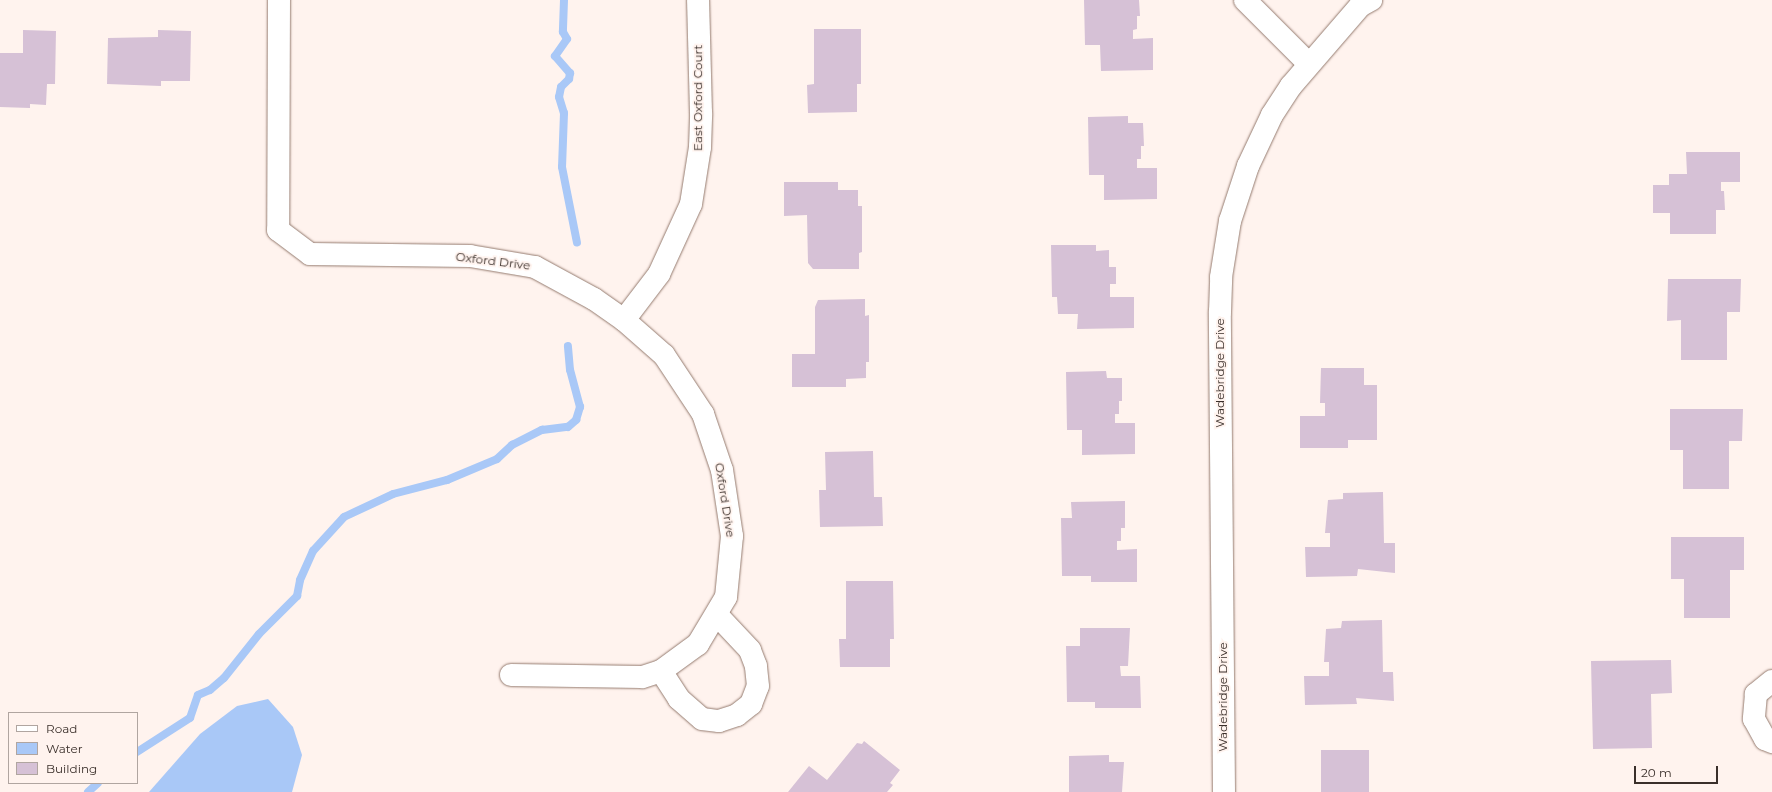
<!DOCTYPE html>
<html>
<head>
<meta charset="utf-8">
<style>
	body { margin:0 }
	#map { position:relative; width:1772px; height:792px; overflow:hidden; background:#fff3ee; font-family:Montserrat,sans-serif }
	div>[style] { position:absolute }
	.water>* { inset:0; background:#a9c8f7 }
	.stream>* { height:8px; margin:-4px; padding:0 4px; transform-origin:4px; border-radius:4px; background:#a9c8f7 }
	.building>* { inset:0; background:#d6c1d6 }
	.roads { filter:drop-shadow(0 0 1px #957b6f) drop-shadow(0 0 1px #957b6f) }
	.minor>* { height:22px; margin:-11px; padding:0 11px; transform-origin:11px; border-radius:11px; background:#fff }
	span { translate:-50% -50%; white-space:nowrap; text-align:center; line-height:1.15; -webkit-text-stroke:3.5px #fff3ee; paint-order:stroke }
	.street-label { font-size:12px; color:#3a2f2a }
	.legend { position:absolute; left:8px; top:712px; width:130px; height:72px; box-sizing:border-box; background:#fff3ee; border:1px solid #b0a5a0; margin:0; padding:5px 7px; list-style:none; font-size:12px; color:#3a2f2a }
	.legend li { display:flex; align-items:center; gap:8px; height:20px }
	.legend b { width:20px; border:1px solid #b0a5a0 }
	.scale { position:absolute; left:1634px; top:766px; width:84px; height:18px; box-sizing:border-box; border:2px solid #3a2f2a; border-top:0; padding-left:5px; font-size:12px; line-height:14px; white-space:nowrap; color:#3a2f2a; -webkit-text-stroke:3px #fff3ee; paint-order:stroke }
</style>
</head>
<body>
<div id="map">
	<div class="water">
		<i style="clip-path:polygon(268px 699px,293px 727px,302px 755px,292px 792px,149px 792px,200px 734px,237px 706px)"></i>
	</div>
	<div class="stream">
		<i style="left:564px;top:0;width:32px;rotate:92deg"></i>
		<i style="left:563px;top:32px;width:8px;rotate:60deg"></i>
		<i style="left:567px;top:39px;width:21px;rotate:125deg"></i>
		<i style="left:555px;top:56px;width:23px;rotate:49deg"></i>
		<i style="left:570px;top:73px;width:6px;rotate:99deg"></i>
		<i style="left:569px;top:79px;width:11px;rotate:135deg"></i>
		<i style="left:561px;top:87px;width:10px;rotate:101deg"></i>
		<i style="left:559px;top:97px;width:17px;rotate:73deg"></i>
		<i style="left:564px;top:113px;width:54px;rotate:92.1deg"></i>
		<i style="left:562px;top:167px;width:77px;rotate:78.8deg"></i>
		<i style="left:137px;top:752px;width:63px;rotate:-32.7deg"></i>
		<i style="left:190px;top:718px;width:24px;rotate:-71deg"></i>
		<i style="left:198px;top:695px;width:13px;rotate:-23deg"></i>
		<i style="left:210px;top:690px;width:18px;rotate:-41deg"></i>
		<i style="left:224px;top:678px;width:56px;rotate:-51.5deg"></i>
		<i style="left:259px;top:634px;width:54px;rotate:-45deg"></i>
		<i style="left:297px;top:596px;width:16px;rotate:-79deg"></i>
		<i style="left:300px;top:580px;width:32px;rotate:-66deg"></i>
		<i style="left:313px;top:551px;width:46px;rotate:-47.6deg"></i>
		<i style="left:344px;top:517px;width:54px;rotate:-25.1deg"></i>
		<i style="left:393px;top:494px;width:56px;rotate:-14.5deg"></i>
		<i style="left:447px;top:480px;width:54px;rotate:-22.8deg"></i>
		<i style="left:497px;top:459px;width:21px;rotate:-43deg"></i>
		<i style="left:512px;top:445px;width:34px;rotate:-27deg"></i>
		<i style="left:542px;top:430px;width:26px;rotate:-7deg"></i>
		<i style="left:568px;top:427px;width:11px;rotate:-41deg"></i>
		<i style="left:576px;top:420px;width:14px;rotate:-73deg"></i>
		<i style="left:580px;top:407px;width:38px;rotate:-105deg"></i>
		<i style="left:570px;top:370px;width:24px;rotate:-95deg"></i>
		<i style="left:88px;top:792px;width:13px;rotate:-42deg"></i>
	</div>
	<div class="building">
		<i style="clip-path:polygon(1084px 0,1139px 0,1140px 16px,1137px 16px,1137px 29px,1133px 30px,1133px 39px,1153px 38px,1153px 70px,1101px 71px,1100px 45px,1085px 45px)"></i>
		<i style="clip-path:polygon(814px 29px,861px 29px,861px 84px,857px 84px,857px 112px,808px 113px,807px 85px,814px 84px)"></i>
		<i style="clip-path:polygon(23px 30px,56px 31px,55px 84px,47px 84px,46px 105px,30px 104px,30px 108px,0 107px,0 53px,23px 53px)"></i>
		<i style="clip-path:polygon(158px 30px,191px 31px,190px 81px,161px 81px,161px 86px,107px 84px,108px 38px,158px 37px)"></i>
		<i style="clip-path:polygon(1128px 116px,1128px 123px,1143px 123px,1144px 146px,1141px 146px,1141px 159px,1137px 159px,1137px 168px,1157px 168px,1157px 199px,1104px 200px,1104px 175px,1089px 175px,1088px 117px)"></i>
		<i style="clip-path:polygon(1686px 152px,1740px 152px,1740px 182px,1721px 182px,1721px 191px,1724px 191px,1725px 210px,1716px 210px,1716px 234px,1670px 234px,1670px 213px,1653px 213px,1653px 185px,1669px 185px,1669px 174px,1687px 174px)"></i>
		<i style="clip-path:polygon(784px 182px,838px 182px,838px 190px,858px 190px,858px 206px,862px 206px,862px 252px,859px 253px,859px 269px,813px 269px,808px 263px,807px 215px,784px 216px)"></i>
		<i style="clip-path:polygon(1051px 245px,1096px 245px,1096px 251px,1109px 250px,1109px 267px,1116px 267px,1116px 284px,1110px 284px,1110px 297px,1134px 297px,1134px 328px,1077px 329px,1078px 314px,1058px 314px,1057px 297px,1052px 297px)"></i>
		<i style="clip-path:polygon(1668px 279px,1741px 279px,1740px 312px,1727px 312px,1727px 360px,1681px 360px,1681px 320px,1667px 321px)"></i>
		<i style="clip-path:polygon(865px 299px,865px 316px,869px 315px,869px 362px,866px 362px,866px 378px,846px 379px,846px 387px,792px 387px,792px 354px,815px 354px,815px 307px,818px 300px)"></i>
		<i style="clip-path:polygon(1321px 368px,1364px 368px,1364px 385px,1377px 385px,1377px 440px,1348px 440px,1348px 448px,1300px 448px,1300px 416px,1325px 416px,1325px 403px,1320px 403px)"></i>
		<i style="clip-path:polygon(1106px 371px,1107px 378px,1122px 378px,1122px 401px,1119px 401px,1119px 414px,1115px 414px,1115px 423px,1135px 423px,1135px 454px,1082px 455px,1082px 430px,1067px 430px,1066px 372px)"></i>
		<i style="clip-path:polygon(1670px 409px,1743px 409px,1742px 441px,1729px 441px,1729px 489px,1683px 489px,1683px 450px,1670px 450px)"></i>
		<i style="clip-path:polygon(873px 451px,874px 497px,882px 497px,883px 526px,820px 527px,819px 490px,826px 490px,825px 452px)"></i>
		<i style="clip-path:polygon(1383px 492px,1384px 543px,1395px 543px,1395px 573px,1358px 569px,1357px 576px,1306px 577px,1305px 547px,1330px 547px,1330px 533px,1325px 533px,1328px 500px,1343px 499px,1343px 493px)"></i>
		<i style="clip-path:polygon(1125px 501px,1125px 528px,1121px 528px,1121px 541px,1117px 541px,1117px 550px,1137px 549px,1137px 582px,1091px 582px,1091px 576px,1062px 576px,1061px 518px,1072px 518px,1071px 502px)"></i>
		<i style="clip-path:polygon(1671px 537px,1744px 537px,1744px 570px,1730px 570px,1730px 618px,1684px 618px,1684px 579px,1671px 579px)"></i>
		<i style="clip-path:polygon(846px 581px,893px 581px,894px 639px,890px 639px,890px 667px,840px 667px,839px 639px,846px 639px)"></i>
		<i style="clip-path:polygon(1382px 620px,1383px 672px,1393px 672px,1394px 701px,1356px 698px,1357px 704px,1305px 705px,1304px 676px,1329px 676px,1329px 662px,1324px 662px,1326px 629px,1341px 628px,1342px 621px)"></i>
		<i style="clip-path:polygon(1080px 628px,1130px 628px,1128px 666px,1120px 666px,1121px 676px,1140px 676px,1141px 708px,1095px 708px,1095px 702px,1067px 702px,1066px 646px,1080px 646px)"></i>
		<i style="clip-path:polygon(1671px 660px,1672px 693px,1651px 694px,1652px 748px,1593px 749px,1591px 661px)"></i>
		<i style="clip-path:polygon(864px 741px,900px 770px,890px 783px,893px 785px,887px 792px,788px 792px,809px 766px,827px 780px,857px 743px,862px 744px)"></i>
		<i style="clip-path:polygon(1321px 750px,1369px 750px,1369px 792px,1321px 792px)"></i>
		<i style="clip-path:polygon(1109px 755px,1109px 762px,1124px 762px,1122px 792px,1069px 792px,1069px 756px)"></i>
	</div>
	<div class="roads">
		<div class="minor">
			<i style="left:279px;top:0;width:230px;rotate:90.2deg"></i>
			<i style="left:278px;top:230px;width:40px;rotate:37deg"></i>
			<i style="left:310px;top:254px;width:160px;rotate:0.7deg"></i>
			<i style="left:470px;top:256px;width:66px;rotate:9.6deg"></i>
			<i style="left:535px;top:267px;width:67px;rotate:28.5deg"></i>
			<i style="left:594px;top:299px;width:37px;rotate:35deg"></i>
			<i style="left:624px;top:320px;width:53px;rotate:41.2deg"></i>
			<i style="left:664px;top:355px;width:71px;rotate:56.5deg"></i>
			<i style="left:703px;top:414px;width:59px;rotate:71.3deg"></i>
			<i style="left:722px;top:470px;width:67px;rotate:81.4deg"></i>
			<i style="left:732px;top:536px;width:61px;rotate:95.6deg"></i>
			<i style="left:726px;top:597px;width:55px;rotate:120.8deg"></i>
			<i style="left:698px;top:644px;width:46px;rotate:143.9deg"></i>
			<i style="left:661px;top:671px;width:20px;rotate:162deg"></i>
			<i style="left:642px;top:677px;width:131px;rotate:-179.1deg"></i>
			<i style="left:1245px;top:0;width:89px;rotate:45deg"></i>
			<i style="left:624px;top:320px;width:58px;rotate:-52.7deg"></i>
			<i style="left:659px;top:274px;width:77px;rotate:-65.4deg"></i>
			<i style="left:691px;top:204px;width:58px;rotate:-81deg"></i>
			<i style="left:700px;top:147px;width:34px;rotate:-88deg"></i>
			<i style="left:701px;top:113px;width:113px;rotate:-91.5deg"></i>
			<i style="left:661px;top:671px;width:33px;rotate:57deg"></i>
			<i style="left:679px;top:699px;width:30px;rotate:41deg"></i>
			<i style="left:702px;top:719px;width:17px;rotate:7deg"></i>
			<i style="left:719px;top:721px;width:19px;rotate:-18deg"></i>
			<i style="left:737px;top:715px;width:18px;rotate:-38deg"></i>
			<i style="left:751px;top:704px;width:19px;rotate:-69deg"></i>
			<i style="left:758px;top:686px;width:20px;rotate:-96deg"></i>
			<i style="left:756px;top:666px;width:17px;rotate:-111deg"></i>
			<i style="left:750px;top:650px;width:48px;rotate:-133.3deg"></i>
			<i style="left:1772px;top:681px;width:21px;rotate:141deg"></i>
			<i style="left:1756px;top:694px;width:25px;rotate:95deg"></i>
			<i style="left:1754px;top:719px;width:23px;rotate:61deg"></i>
			<i style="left:1765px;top:739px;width:8px;rotate:23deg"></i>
			<i style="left:1224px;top:792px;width:480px;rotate:-90.5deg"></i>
			<i style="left:1220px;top:312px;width:35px;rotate:-88deg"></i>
			<i style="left:1221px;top:277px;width:57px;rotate:-80.9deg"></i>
			<i style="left:1230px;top:221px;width:58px;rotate:-71.9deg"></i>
			<i style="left:1248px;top:166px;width:56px;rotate:-64.8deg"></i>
			<i style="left:1272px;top:115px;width:35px;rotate:-57deg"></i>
			<i style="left:1291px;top:86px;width:106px;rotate:-49.2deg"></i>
			<i style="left:1360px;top:6px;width:13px;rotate:-29deg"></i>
		</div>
	</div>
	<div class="street-label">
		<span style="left:698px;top:98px;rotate:-90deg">East Oxford Court</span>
		<span style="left:493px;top:261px;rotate:7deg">Oxford Drive</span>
		<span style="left:1220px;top:373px;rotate:-90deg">Wadebridge Drive</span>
		<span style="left:725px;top:500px;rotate:81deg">Oxford Drive</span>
		<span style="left:1223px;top:697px;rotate:-90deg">Wadebridge Drive</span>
	</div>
	<ul class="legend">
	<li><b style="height:5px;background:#fff"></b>Road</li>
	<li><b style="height:11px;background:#a9c8f7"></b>Water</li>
	<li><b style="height:11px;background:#d6c1d6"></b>Building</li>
	</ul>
	<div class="scale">20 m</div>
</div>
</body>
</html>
